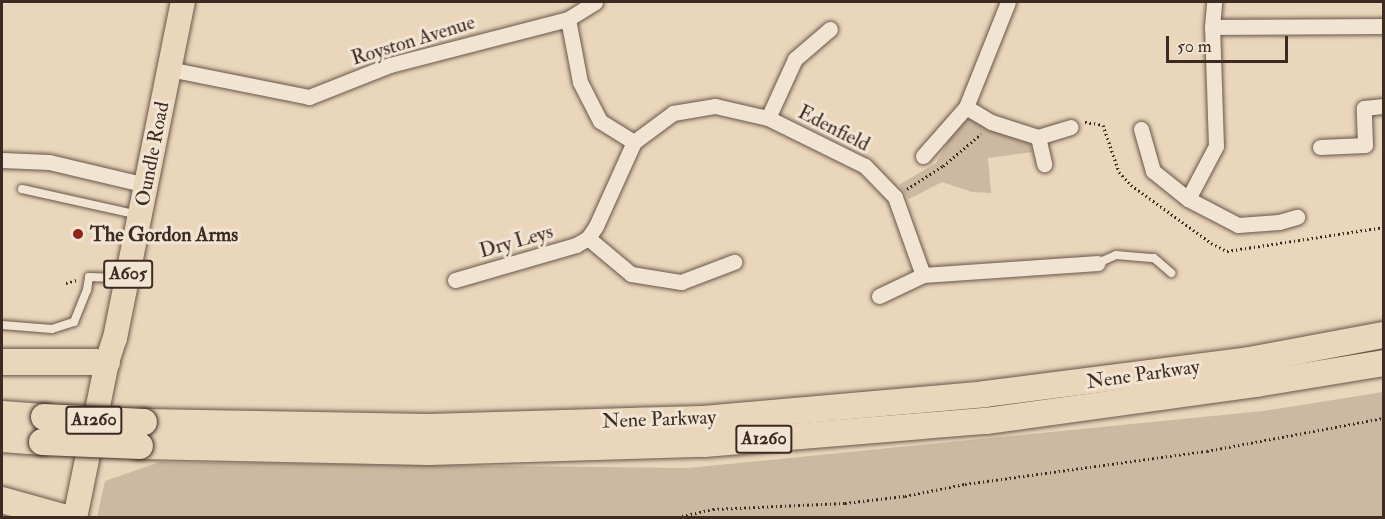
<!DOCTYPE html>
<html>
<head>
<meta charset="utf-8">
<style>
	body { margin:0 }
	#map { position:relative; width:1385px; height:519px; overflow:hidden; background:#ead6bb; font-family:"IM FELL Double Pica",serif }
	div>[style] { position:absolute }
	.green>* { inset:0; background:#cdb9a1 }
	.path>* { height:3px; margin-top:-1.5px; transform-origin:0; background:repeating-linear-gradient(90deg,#3d2b23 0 1.5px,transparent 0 4.5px) }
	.roads { filter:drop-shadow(0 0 2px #685649) drop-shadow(0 0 2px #685649) }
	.service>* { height:8px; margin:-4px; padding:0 4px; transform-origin:4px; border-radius:4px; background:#f1e4d3 }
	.minor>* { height:15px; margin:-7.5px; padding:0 7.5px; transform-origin:7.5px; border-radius:7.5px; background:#f1e4d3 }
	.primary>* { height:24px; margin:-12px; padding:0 12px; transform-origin:12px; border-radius:12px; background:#ead6bb }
	.trunk>* { height:26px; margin:-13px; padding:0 13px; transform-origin:13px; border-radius:13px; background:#ead6bb }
	.bridges { filter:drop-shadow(0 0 2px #3d2b23) drop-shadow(0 0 2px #3d2b23) }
	.trunk-bridge>* { height:26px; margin:-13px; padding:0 13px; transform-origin:13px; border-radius:13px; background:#ead6bb }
	.dots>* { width:16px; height:16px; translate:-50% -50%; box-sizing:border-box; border:3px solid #f1e4d3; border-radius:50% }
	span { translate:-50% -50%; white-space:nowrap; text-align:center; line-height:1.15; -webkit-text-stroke:6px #f1e4d3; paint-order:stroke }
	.shield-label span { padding:2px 4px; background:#f1e4d3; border:2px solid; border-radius:4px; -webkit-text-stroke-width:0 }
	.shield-label { font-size:18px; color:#3d2b23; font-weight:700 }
	.street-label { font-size:20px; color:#3d2b23 }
	.poi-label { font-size:20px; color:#3d2b23; font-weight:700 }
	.left { translate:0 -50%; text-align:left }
	.frame { position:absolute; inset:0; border:3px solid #3d2b23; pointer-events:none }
	.scale { position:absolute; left:1166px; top:36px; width:122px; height:27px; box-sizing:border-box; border:3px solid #3d2b23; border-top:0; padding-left:8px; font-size:18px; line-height:21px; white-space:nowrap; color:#3d2b23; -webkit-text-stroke:4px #f1e4d3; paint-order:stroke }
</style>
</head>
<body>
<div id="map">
	<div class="green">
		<i style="clip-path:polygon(972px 118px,1029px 141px,1032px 152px,988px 158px,991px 193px,972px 192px,942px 182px,909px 199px,899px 185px,936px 163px,950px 138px,964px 122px)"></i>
		<i style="clip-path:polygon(1383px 392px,1383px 517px,97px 517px,105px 481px,160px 462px,688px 468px,1263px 411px)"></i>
	</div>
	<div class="path">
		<i style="left:1085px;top:122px;width:18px;rotate:9deg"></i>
		<i style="left:1103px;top:125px;width:50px;rotate:71.2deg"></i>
		<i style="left:1119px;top:172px;width:18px;rotate:47deg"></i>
		<i style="left:1131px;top:185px;width:99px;rotate:35.9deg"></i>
		<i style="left:1211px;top:243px;width:18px;rotate:27deg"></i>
		<i style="left:1227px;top:251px;width:159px;rotate:-8.7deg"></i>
		<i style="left:907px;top:189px;width:43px;rotate:-32.6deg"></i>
		<i style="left:943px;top:166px;width:50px;rotate:-40.1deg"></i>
		<i style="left:66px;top:283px;width:11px;rotate:-15deg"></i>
		<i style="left:673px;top:518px;width:41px;rotate:-12.7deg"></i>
		<i style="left:713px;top:509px;width:132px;rotate:-2.6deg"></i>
		<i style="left:845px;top:503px;width:60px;rotate:-6.7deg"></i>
		<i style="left:905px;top:496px;width:61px;rotate:-11.3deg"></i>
		<i style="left:965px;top:484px;width:244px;rotate:-7.8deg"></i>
		<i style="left:1207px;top:451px;width:180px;rotate:-10.6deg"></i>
	</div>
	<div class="roads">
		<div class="service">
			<i style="left:22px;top:189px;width:119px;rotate:12.6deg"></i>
			<i style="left:1098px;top:263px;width:20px;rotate:-24deg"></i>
			<i style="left:1116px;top:255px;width:38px;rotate:5deg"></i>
			<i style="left:1154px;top:258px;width:23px;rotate:41deg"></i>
			<i style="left:2px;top:325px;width:50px;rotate:4.6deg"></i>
			<i style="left:52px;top:329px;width:23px;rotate:-18deg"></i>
			<i style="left:74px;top:322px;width:35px;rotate:-68deg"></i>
			<i style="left:87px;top:290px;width:13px;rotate:-81deg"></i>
			<i style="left:89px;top:277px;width:34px;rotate:2deg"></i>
		</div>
		<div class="minor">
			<i style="left:1008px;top:2px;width:113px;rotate:111.8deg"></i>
			<i style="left:966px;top:107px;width:29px;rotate:31deg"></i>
			<i style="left:991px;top:122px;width:49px;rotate:17.7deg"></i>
			<i style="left:1038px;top:137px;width:34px;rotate:-17deg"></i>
			<i style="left:568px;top:19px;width:64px;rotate:79.2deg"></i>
			<i style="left:580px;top:82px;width:44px;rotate:62.9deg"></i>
			<i style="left:600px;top:121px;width:40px;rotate:32deg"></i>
			<i style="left:1212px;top:27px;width:25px;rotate:-85deg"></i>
			<i style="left:169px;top:69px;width:143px;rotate:11.3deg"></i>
			<i style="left:309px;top:97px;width:87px;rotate:-21.6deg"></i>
			<i style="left:390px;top:65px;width:184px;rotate:-14.5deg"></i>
			<i style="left:568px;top:19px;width:32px;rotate:-32deg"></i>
			<i style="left:768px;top:118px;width:65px;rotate:-65.4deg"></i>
			<i style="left:795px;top:59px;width:46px;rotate:-40.6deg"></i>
			<i style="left:1141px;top:129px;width:44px;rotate:74.1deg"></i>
			<i style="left:1153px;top:171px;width:45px;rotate:38.7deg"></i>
			<i style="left:1188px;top:199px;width:60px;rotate:-62.2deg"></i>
			<i style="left:1216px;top:146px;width:119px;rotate:-91.9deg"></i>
			<i style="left:1212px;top:27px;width:172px;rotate:-0.3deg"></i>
			<i style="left:1038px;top:137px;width:28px;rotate:77deg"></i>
			<i style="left:1320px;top:147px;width:45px;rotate:-2.5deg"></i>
			<i style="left:1365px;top:145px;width:37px;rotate:-92deg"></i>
			<i style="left:1364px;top:108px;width:20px;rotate:-6deg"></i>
			<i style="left:923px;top:156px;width:65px;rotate:-48.7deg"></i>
			<i style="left:2px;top:160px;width:47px;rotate:2.4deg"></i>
			<i style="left:49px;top:162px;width:100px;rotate:13.3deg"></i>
			<i style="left:1188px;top:199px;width:56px;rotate:27.5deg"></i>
			<i style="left:1238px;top:225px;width:41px;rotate:-4.2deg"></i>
			<i style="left:1279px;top:222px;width:19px;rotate:-16deg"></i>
			<i style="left:588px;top:238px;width:56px;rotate:39.9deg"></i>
			<i style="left:631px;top:274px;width:51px;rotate:9.1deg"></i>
			<i style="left:681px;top:282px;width:57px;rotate:-20.7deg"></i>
			<i style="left:455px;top:280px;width:126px;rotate:-16.1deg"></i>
			<i style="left:576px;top:245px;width:14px;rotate:-30deg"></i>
			<i style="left:588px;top:238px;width:14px;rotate:-56deg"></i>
			<i style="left:596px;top:226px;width:92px;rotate:-65.7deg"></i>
			<i style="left:634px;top:142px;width:49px;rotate:-36.6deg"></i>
			<i style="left:673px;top:113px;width:43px;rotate:-9.5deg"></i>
			<i style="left:715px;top:106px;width:54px;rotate:12.8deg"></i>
			<i style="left:768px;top:118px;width:108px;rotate:26.3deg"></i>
			<i style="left:865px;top:166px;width:43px;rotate:45.9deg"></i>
			<i style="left:895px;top:197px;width:83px;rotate:70.3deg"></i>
			<i style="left:879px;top:296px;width:49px;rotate:-25.5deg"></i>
			<i style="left:923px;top:275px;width:175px;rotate:-3.9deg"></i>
		</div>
		<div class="primary">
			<i style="left:75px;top:518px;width:159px;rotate:-78.4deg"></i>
			<i style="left:107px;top:362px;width:25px;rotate:-72deg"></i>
			<i style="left:115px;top:338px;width:343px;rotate:-78.6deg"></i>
		</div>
		<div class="trunk">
			<i style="left:2px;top:362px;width:105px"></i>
			<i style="left:2px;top:414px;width:42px;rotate:4.1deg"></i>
			<i style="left:144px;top:422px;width:285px;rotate:1deg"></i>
			<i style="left:429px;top:427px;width:273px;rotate:-1.7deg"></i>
			<i style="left:702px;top:419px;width:284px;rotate:-5deg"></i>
			<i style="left:985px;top:394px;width:267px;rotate:-7.3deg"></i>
			<i style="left:1250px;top:360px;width:136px;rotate:-10.6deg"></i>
			<i style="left:2px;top:439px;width:40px;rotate:4.3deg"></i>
			<i style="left:140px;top:446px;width:289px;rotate:1.2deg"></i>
			<i style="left:429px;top:452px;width:275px;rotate:-1.7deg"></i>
			<i style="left:704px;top:444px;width:283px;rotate:-4.7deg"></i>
			<i style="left:986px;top:421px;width:273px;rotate:-7.8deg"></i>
			<i style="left:1256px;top:384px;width:130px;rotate:-9.3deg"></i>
			<i style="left:2px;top:500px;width:66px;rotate:15.7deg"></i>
		</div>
	</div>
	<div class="bridges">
		<div class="trunk-bridge">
			<i style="left:44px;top:417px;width:100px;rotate:2.9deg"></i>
			<i style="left:42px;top:442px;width:98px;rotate:2.3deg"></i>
		</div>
	</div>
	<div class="dots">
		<i style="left:78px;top:234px;background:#8f2418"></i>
	</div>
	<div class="shield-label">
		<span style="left:128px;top:274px">A605</span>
		<span style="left:94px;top:420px">A1260</span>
		<span style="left:764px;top:439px">A1260</span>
	</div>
	<div class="street-label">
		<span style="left:413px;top:40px;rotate:-17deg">Royston Avenue</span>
		<span style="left:834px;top:128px;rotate:27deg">Edenfield</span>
		<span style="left:152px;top:154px;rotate:-79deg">Oundle Road</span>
		<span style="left:516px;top:241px;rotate:-16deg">Dry Leys</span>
		<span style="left:1143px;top:374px;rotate:-8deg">Nene Parkway</span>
		<span style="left:659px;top:419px;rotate:-2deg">Nene Parkway</span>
	</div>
	<div class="poi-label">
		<span class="left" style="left:90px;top:234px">The Gordon Arms</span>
	</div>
	<div class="frame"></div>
	<div class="scale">50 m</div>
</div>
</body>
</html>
